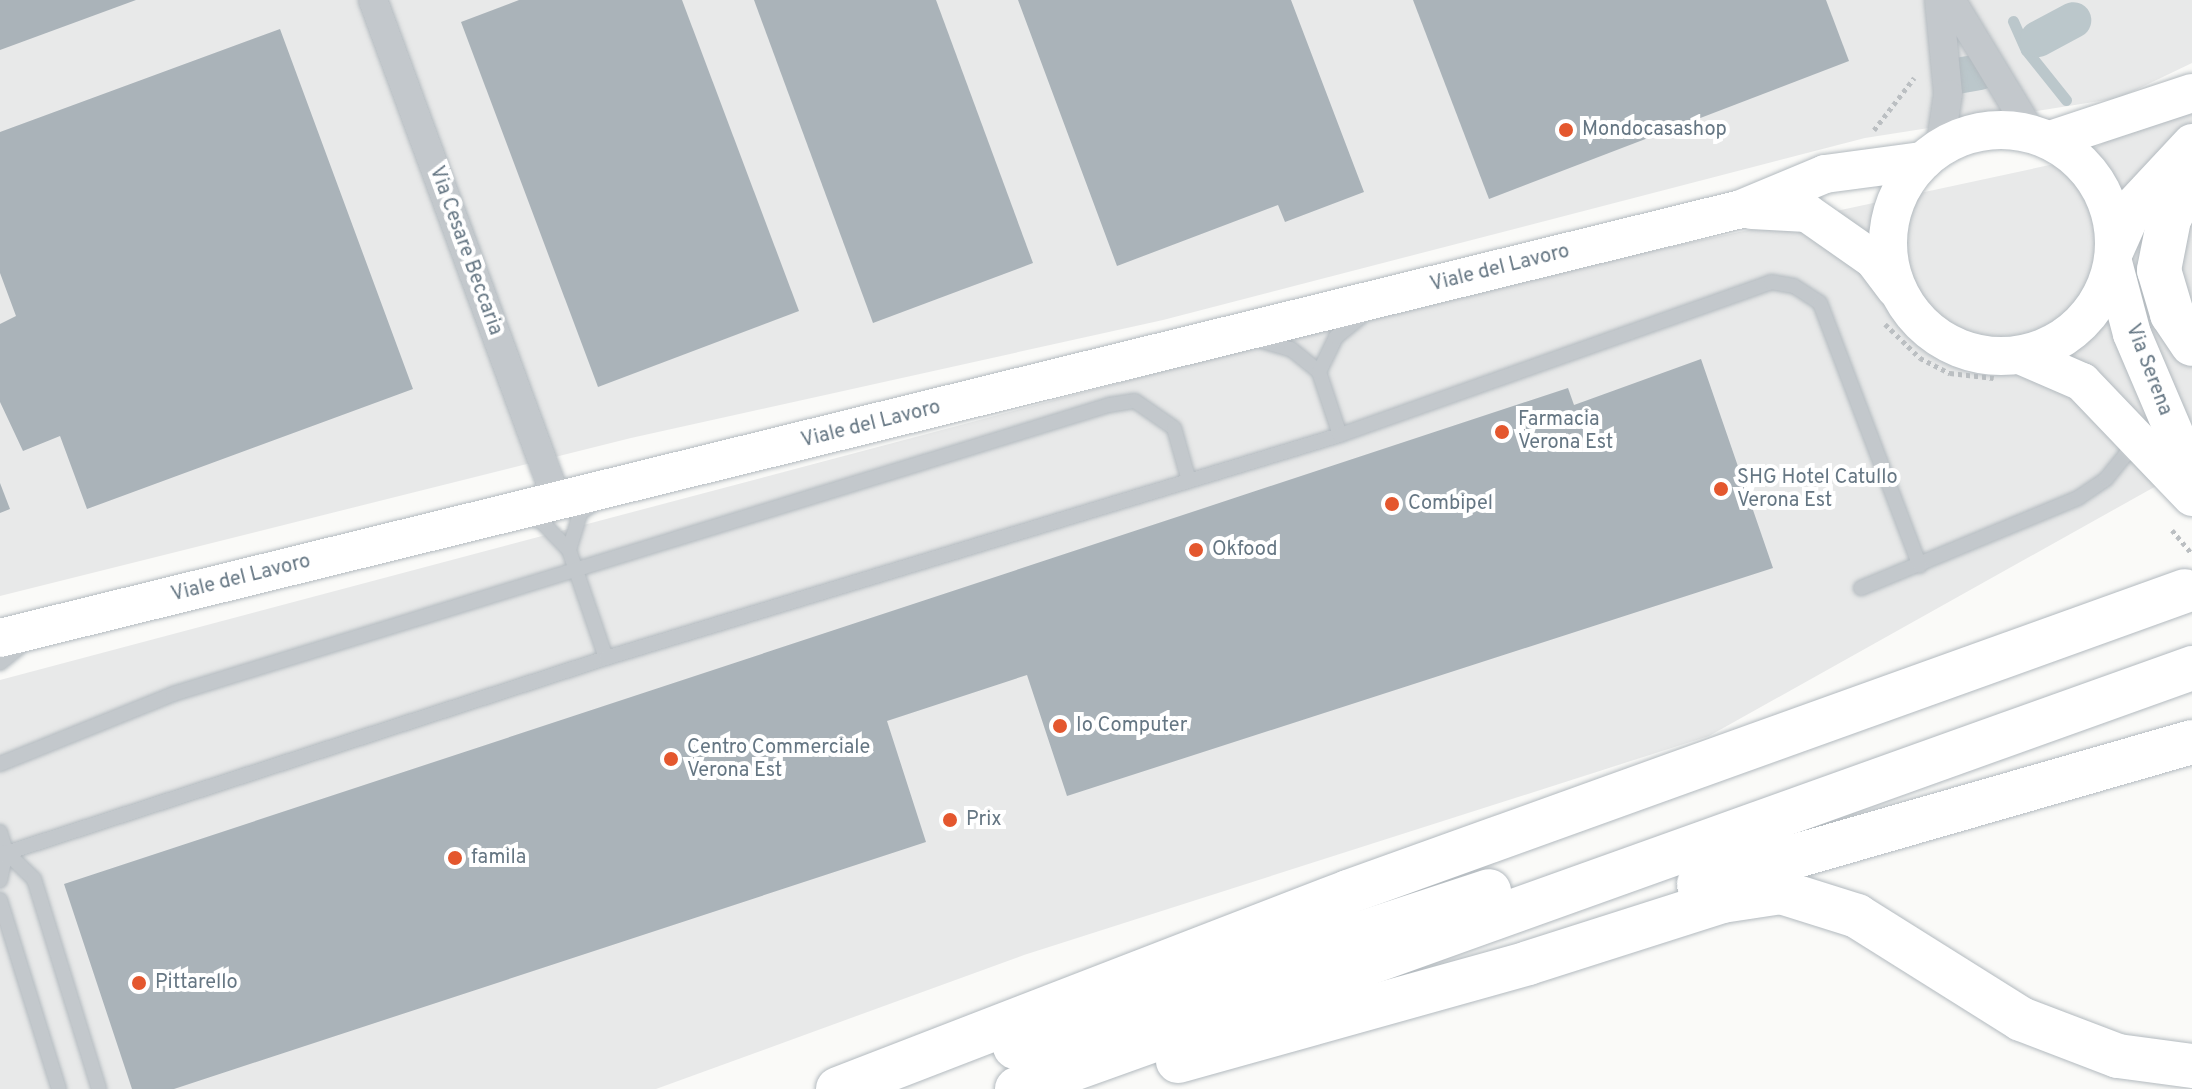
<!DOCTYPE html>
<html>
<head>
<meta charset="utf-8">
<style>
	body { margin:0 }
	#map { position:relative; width:2192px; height:1089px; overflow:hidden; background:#fafaf8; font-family:Overpass,sans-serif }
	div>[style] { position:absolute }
	.built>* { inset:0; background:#e8e9e9 }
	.stream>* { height:11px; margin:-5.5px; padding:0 5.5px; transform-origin:5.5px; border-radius:5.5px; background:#bbc7cb }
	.canal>* { height:36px; margin:-18px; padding:0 18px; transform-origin:18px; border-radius:18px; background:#bbc7cb }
	.building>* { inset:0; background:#aab3b9 }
	.path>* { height:5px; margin-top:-2.5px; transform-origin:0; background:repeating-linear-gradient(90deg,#bbbfc2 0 4px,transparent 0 8px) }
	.roads { filter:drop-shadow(0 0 2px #b3babf) drop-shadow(0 0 2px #b3babf) }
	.lane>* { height:14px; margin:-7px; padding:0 7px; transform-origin:7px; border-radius:7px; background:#c3c8cc }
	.street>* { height:28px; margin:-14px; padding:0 14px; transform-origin:14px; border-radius:14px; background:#c3c8cc }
	.secondary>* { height:38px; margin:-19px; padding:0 19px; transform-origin:19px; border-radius:19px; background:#fff }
	.secondary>.ring { margin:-19px; padding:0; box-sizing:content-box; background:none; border:38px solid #fff; border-radius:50% }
	.highway>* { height:44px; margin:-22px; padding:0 22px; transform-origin:22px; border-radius:22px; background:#fff }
	.dots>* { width:22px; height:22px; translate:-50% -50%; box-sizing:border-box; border:4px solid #fff; border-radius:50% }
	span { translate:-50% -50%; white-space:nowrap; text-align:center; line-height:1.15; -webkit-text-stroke:8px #fff; paint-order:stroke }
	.poi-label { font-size:20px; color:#657683 }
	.left { translate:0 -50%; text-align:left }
	.street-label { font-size:20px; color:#657683 }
</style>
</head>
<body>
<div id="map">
	<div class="built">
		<i style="clip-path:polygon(0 0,2192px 0,2192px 63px,2119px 98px,1865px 138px,1163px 320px,631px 438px,0 596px)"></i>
		<i style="clip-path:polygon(2192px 93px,2192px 466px,1709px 736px,1024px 955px,656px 1089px,0 1089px,0 680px,1465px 291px,2073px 160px)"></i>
	</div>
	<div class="stream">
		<i style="left:2013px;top:21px;width:32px;rotate:66deg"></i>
		<i style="left:2026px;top:50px;width:64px;rotate:51.3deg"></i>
	</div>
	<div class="canal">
		<i style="left:2038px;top:39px;width:40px;rotate:-28deg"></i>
		<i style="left:1957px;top:76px;width:23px;rotate:-10deg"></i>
	</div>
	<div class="building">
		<i style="clip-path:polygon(0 0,136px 0,0 50px)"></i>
		<i style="clip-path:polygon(519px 0,682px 0,799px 311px,598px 387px,461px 22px)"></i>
		<i style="clip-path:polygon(754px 0,936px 0,1033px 263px,873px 323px)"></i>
		<i style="clip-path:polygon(1018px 0,1291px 0,1364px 192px,1285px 222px,1278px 205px,1117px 266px)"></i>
		<i style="clip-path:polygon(1413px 0,1826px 0,1849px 61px,1489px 199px)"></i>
		<i style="clip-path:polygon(280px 29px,413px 389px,87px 509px,60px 436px,23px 451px,0 402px,0 324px,16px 316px,0 273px,0 132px)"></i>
		<i style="clip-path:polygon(1701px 359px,1773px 568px,1067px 796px,1027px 675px,887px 721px,926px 842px,174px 1089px,132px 1089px,64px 884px,1568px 388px,1574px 405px)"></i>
		<i style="clip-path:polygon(0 483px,10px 509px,0 513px)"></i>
	</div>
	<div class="path">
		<i style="left:1874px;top:130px;width:66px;rotate:-52.4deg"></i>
		<i style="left:1885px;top:324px;width:49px;rotate:44.2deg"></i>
		<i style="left:1920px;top:358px;width:34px;rotate:27deg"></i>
		<i style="left:1950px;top:373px;width:44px;rotate:6.5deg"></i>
		<i style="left:2172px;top:530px;width:30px;rotate:50deg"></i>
	</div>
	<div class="roads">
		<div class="lane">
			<i style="left:1255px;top:339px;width:37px;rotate:16deg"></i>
			<i style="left:1291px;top:349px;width:36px;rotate:39deg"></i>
			<i style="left:1319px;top:372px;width:66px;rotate:71.6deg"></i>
			<i style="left:1319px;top:372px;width:39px;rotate:-64deg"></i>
			<i style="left:1336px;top:337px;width:36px;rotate:-39deg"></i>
			<i style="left:528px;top:519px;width:13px;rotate:9deg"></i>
			<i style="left:541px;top:521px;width:40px;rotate:46deg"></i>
			<i style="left:569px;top:550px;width:114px;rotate:71.1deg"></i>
			<i style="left:569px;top:550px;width:39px;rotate:-73deg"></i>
			<i style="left:580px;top:513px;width:17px;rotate:-33deg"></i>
			<i style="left:1861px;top:588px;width:235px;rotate:-22.5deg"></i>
			<i style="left:2078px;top:498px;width:34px;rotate:-34deg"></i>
			<i style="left:2106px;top:479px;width:48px;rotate:-51deg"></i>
			<i style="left:0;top:663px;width:32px;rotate:-39deg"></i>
			<i style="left:0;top:764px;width:187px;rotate:-22deg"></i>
			<i style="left:173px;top:694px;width:980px;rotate:-17.16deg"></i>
			<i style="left:1109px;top:405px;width:26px;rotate:-9deg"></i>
			<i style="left:1135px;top:401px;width:47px;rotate:34.7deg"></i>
			<i style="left:1174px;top:428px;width:55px;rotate:74.2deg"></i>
			<i style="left:0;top:832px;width:21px;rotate:73deg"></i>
			<i style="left:6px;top:852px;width:29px;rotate:102deg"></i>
			<i style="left:6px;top:852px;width:39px;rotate:44deg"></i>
			<i style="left:34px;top:879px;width:220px;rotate:72.8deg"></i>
			<i style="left:0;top:855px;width:637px;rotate:-18.01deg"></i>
			<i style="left:606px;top:658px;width:767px;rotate:-16.9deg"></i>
			<i style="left:1340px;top:435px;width:457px;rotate:-19.5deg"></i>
			<i style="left:1771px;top:282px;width:23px;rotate:10deg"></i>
			<i style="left:1794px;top:286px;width:31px;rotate:33deg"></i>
			<i style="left:1820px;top:303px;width:281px;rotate:69.2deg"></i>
			<i style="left:0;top:900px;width:198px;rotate:72.7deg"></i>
		</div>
		<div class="street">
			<i style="left:373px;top:0;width:536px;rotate:69.81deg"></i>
			<i style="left:1939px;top:0;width:94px;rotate:84.5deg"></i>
			<i style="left:1948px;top:94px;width:54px;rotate:98.6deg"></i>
			<i style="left:1951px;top:0;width:157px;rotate:58.8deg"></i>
		</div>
		<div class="secondary">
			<i class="ring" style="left:1888px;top:130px;width:188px;height:188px"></i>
			<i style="left:2050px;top:140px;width:150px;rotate:-18.3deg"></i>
			<i style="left:1752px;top:210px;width:55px;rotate:3.1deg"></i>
			<i style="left:1807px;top:213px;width:82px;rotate:35deg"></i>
			<i style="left:1874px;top:260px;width:36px;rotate:53deg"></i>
			<i style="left:2115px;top:250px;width:51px;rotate:-65.9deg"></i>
			<i style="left:2136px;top:203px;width:82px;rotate:-47deg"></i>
			<i style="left:2113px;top:262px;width:74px;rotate:75.2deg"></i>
			<i style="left:2132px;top:334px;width:153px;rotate:66.9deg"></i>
			<i style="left:2020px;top:355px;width:68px;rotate:23.5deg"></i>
			<i style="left:2082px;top:382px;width:159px;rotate:46.3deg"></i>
			<i style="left:0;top:638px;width:1793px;rotate:-13.84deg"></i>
			<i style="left:1741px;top:209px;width:91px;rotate:-22.6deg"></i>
			<i style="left:1825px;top:174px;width:99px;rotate:-7.6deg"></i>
		</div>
		<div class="highway">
			<i style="left:2192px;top:175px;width:50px;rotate:117.6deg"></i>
			<i style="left:2169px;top:219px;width:52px;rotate:101.1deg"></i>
			<i style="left:2159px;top:270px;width:46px;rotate:73.5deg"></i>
			<i style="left:2172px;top:314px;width:36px;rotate:56deg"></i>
			<i style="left:1699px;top:884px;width:513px;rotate:-16.07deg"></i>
			<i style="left:1015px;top:1047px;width:499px;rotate:-18.2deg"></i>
			<i style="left:1178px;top:1061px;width:363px;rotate:-15.6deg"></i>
			<i style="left:1528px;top:963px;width:204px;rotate:-17.7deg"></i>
			<i style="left:1722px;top:901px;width:60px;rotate:-8.7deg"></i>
			<i style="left:1781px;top:892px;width:80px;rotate:17.5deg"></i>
			<i style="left:1857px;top:916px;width:194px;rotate:32.1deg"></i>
			<i style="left:2021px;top:1019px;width:104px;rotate:20.9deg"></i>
			<i style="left:2118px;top:1056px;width:75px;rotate:7.7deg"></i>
			<i style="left:838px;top:1089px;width:547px;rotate:-21.12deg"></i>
			<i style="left:1348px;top:892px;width:889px;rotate:-19.78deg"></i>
			<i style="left:1017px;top:1089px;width:1248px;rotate:-19.71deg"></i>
		</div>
	</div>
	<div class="dots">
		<i style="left:1566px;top:130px;background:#e4572e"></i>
		<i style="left:1502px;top:432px;background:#e4572e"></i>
		<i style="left:1721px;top:489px;background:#e4572e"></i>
		<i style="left:1392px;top:504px;background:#e4572e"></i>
		<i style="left:1196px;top:550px;background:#e4572e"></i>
		<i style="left:1060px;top:726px;background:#e4572e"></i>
		<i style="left:671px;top:759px;background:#e4572e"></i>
		<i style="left:950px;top:820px;background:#e4572e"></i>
		<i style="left:455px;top:858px;background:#e4572e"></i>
		<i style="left:139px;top:983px;background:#e4572e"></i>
	</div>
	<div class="poi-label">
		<span class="left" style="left:1582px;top:130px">Mondocasashop</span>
		<span class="left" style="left:1518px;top:432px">Farmacia<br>Verona Est</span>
		<span class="left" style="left:1737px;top:490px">SHG Hotel Catullo<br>Verona Est</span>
		<span class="left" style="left:1408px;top:504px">Combipel</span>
		<span class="left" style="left:1212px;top:550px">Okfood</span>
		<span class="left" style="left:1076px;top:726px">Io Computer</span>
		<span class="left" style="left:687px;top:760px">Centro Commerciale<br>Verona Est</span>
		<span class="left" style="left:966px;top:820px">Prix</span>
		<span class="left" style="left:471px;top:858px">famila</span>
		<span class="left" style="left:155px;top:983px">Pittarello</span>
	</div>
	<div class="street-label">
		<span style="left:465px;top:251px;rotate:70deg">Via Cesare Beccaria</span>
		<span style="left:1500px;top:269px;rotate:-14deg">Viale del Lavoro</span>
		<span style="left:2148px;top:370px;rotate:69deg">Via Serena</span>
		<span style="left:871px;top:425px;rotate:-14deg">Viale del Lavoro</span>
		<span style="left:241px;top:579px;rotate:-14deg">Viale del Lavoro</span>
	</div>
</div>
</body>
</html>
